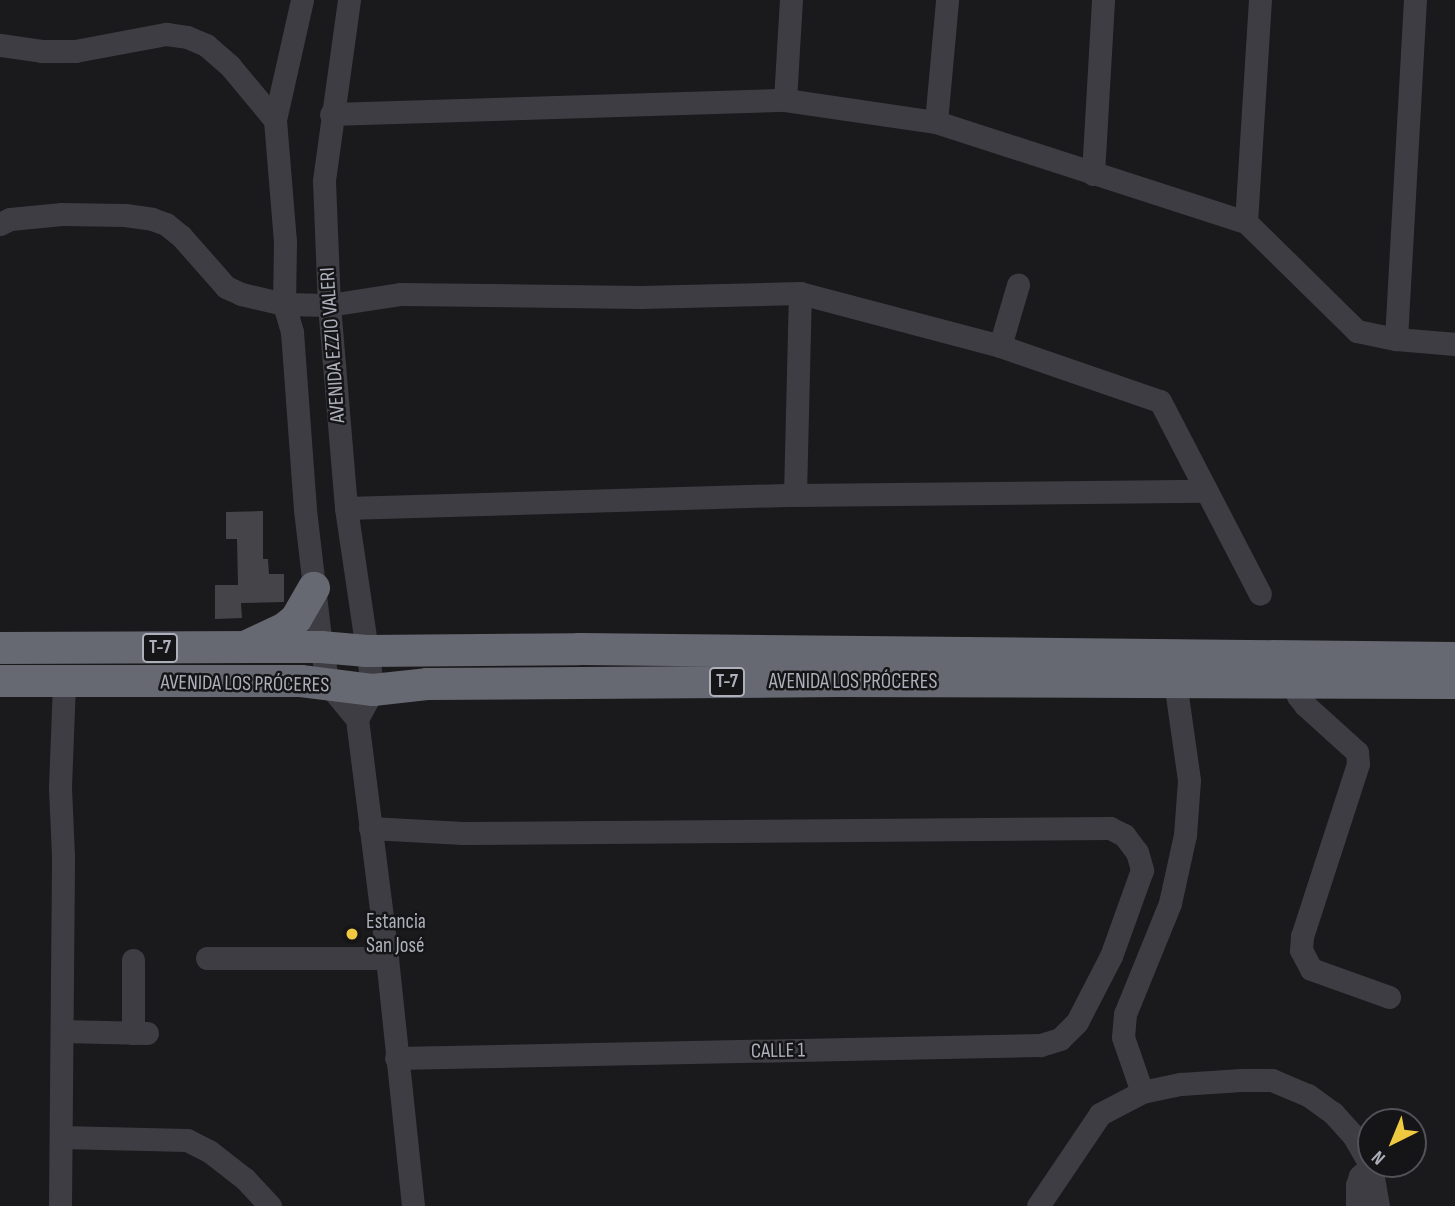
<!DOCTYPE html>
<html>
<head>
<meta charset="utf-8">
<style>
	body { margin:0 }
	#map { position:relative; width:1455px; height:1206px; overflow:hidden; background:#1a1a1c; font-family:"Sofia Sans Condensed",sans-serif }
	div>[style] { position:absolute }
	.building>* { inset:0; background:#444449 }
	.minor>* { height:23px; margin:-11.5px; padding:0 11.5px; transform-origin:11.5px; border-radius:11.5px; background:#3d3d43 }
	.highway>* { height:32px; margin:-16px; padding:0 16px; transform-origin:16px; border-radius:16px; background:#676972 }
	.dots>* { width:19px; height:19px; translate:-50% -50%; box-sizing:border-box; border:4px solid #151517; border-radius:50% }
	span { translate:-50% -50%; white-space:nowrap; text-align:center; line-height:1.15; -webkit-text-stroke:5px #151517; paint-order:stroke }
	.shield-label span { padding:2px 5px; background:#151517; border:2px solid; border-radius:5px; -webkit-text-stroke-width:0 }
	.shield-label { font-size:19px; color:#adafbb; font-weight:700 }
	.street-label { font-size:21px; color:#adafbb }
	.poi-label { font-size:21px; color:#adafbb }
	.left { translate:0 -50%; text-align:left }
	.north { position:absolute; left:1357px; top:1108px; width:70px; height:70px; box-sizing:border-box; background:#151517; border:2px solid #525359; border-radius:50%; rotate:223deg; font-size:19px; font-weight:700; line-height:28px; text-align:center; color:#adafbb }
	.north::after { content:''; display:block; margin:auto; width:24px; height:32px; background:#efc93f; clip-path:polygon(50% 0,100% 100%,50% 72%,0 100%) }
</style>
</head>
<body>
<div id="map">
	<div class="building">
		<i style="clip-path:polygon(263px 511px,263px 559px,268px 559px,269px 574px,284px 574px,284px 602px,241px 603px,242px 618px,215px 619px,215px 585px,238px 585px,237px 539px,226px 539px,226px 512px)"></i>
	</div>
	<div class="minor">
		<i style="left:302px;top:0;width:123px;rotate:102.7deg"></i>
		<i style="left:275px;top:120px;width:121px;rotate:85.3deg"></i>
		<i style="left:285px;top:241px;width:63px;rotate:90.9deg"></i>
		<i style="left:284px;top:304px;width:29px;rotate:74deg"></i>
		<i style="left:292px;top:332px;width:178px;rotate:85.8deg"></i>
		<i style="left:305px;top:510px;width:138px;rotate:83.3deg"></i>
		<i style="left:321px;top:647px;width:38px;rotate:79deg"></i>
		<i style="left:328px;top:684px;width:45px;rotate:50.4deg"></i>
		<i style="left:349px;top:0;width:183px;rotate:97.9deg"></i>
		<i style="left:324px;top:181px;width:124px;rotate:87.7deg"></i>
		<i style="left:329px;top:305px;width:204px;rotate:85.2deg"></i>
		<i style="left:346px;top:508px;width:184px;rotate:81.6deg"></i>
		<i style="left:373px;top:690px;width:33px;rotate:119deg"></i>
		<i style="left:357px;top:719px;width:241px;rotate:82.8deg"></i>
		<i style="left:387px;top:958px;width:249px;rotate:84deg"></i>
		<i style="left:0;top:45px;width:42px;rotate:8.1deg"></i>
		<i style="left:42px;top:51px;width:33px"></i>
		<i style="left:75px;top:51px;width:93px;rotate:-10.6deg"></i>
		<i style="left:166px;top:34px;width:21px;rotate:8deg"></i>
		<i style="left:187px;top:37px;width:21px;rotate:23deg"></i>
		<i style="left:206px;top:45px;width:32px;rotate:41deg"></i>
		<i style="left:230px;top:66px;width:70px;rotate:50.2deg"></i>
		<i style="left:785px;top:100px;width:100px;rotate:-86.6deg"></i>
		<i style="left:331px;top:114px;width:454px;rotate:-1.8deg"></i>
		<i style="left:785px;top:100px;width:153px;rotate:8.3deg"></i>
		<i style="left:936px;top:122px;width:326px;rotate:17.9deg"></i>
		<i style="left:1246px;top:222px;width:156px;rotate:44.5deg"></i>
		<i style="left:1357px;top:331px;width:40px;rotate:12deg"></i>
		<i style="left:1396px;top:339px;width:59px;rotate:4.8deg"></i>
		<i style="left:936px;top:122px;width:122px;rotate:-84.8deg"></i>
		<i style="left:1093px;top:174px;width:174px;rotate:-86.7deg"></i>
		<i style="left:1246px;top:222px;width:222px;rotate:-86.4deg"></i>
		<i style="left:0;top:224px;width:11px;rotate:-27deg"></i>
		<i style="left:10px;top:219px;width:52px;rotate:-5.5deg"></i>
		<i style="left:62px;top:214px;width:63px;rotate:0.9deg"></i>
		<i style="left:125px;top:215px;width:27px;rotate:8deg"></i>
		<i style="left:152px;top:219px;width:15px;rotate:20deg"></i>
		<i style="left:166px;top:224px;width:19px;rotate:39deg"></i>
		<i style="left:181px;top:236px;width:68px;rotate:48.6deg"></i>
		<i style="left:226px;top:287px;width:17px;rotate:25deg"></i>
		<i style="left:241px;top:294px;width:44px;rotate:13.1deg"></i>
		<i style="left:284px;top:304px;width:45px;rotate:1.3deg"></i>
		<i style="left:329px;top:305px;width:73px;rotate:-8.7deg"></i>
		<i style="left:401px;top:294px;width:240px;rotate:0.7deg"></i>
		<i style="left:641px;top:297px;width:159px;rotate:-1.4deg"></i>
		<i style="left:800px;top:293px;width:207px;rotate:14.8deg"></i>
		<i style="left:1000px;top:346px;width:169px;rotate:19deg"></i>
		<i style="left:1160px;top:401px;width:217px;rotate:62.6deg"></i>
		<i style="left:1396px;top:339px;width:340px;rotate:-86.8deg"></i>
		<i style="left:1000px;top:346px;width:64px;rotate:-73.6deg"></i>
		<i style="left:795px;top:495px;width:202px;rotate:-88.6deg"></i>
		<i style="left:346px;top:508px;width:449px;rotate:-1.7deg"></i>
		<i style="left:795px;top:495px;width:409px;rotate:-0.6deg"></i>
		<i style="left:1296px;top:682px;width:14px;rotate:82deg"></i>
		<i style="left:1298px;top:696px;width:11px;rotate:52deg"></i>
		<i style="left:1305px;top:705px;width:70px;rotate:42.1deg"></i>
		<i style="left:1357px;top:752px;width:12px;rotate:85deg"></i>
		<i style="left:1358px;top:764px;width:181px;rotate:108deg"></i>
		<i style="left:1302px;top:936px;width:14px;rotate:94deg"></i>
		<i style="left:1301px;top:950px;width:21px;rotate:62deg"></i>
		<i style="left:1311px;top:969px;width:83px;rotate:19.7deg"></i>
		<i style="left:370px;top:828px;width:93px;rotate:3.1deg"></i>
		<i style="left:463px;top:833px;width:647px;rotate:-0.44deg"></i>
		<i style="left:1110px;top:828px;width:16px;rotate:27deg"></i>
		<i style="left:1124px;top:835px;width:21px;rotate:53deg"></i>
		<i style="left:1137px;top:852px;width:19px;rotate:74deg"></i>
		<i style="left:1142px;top:870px;width:91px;rotate:109.8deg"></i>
		<i style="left:1111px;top:956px;width:74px;rotate:117.3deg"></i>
		<i style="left:1077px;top:1022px;width:24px;rotate:135deg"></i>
		<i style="left:1060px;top:1039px;width:21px;rotate:163deg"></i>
		<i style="left:1040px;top:1045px;width:644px;rotate:178.84deg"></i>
		<i style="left:207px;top:958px;width:180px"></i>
		<i style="left:62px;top:1031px;width:85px;rotate:1.3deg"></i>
		<i style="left:133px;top:1033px;width:73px;rotate:-90deg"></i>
		<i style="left:1142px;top:1092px;width:58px;rotate:-109.1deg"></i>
		<i style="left:1123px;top:1037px;width:23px;rotate:-85deg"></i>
		<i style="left:1125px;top:1014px;width:120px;rotate:-67.9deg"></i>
		<i style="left:1170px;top:903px;width:70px;rotate:-77.6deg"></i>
		<i style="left:1185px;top:835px;width:55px;rotate:-85.8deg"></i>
		<i style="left:1189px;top:780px;width:99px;rotate:-98.1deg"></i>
		<i style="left:61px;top:1137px;width:126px;rotate:1.4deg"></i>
		<i style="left:187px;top:1140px;width:25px;rotate:27deg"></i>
		<i style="left:209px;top:1151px;width:46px;rotate:37.9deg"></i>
		<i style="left:245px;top:1179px;width:37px;rotate:47deg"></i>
		<i style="left:60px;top:1206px;width:350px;rotate:-89.5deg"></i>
		<i style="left:63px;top:856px;width:69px;rotate:-92.5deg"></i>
		<i style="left:60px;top:787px;width:105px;rotate:-87.8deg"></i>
		<i style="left:1038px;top:1206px;width:111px;rotate:-56deg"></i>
		<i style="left:1100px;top:1114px;width:47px;rotate:-27.6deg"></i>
		<i style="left:1142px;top:1092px;width:40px;rotate:-12deg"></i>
		<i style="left:1181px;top:1084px;width:60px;rotate:-3.8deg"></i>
		<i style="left:1241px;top:1080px;width:31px"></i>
		<i style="left:1272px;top:1080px;width:39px;rotate:23deg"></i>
		<i style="left:1308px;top:1095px;width:31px;rotate:36deg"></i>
		<i style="left:1333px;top:1113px;width:30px;rotate:48deg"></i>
		<i style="left:1353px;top:1135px;width:36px;rotate:60deg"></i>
		<i style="left:1371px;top:1166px;width:41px;rotate:80.1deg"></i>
		<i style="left:1357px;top:1206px;width:21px;rotate:-90deg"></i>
		<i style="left:1357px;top:1185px;width:9px;rotate:-72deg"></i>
		<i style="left:1360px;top:1176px;width:15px;rotate:-42deg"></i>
	</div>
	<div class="highway">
		<i style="left:249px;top:645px;width:40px;rotate:-25deg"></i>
		<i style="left:285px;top:628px;width:14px;rotate:-39deg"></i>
		<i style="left:296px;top:619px;width:36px;rotate:-60deg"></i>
		<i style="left:0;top:648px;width:321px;rotate:-0.2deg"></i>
		<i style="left:321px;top:647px;width:46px;rotate:5deg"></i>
		<i style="left:367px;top:651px;width:212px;rotate:-0.5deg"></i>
		<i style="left:579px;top:649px;width:876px;rotate:0.59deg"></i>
		<i style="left:0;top:681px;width:301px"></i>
		<i style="left:301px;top:681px;width:73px;rotate:7.1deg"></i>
		<i style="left:373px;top:690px;width:54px;rotate:-6.3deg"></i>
		<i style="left:427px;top:684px;width:412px;rotate:-0.4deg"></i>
		<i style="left:839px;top:681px;width:616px;rotate:0.19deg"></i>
	</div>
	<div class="dots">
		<i style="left:352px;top:934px;background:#efc93f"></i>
	</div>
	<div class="shield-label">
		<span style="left:160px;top:648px">T-7</span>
		<span style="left:727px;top:682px">T-7</span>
	</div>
	<div class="street-label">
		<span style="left:333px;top:345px;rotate:-94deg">AVENIDA EZZIO VALERI</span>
		<span style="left:853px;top:682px">AVENIDA LOS PRÓCERES</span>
		<span style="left:245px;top:684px;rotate:1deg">AVENIDA LOS PRÓCERES</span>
		<span style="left:778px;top:1051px;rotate:-1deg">CALLE 1</span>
	</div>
	<div class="poi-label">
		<span class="left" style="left:366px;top:934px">Estancia<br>San José</span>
	</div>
	<div class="north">N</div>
</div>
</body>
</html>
